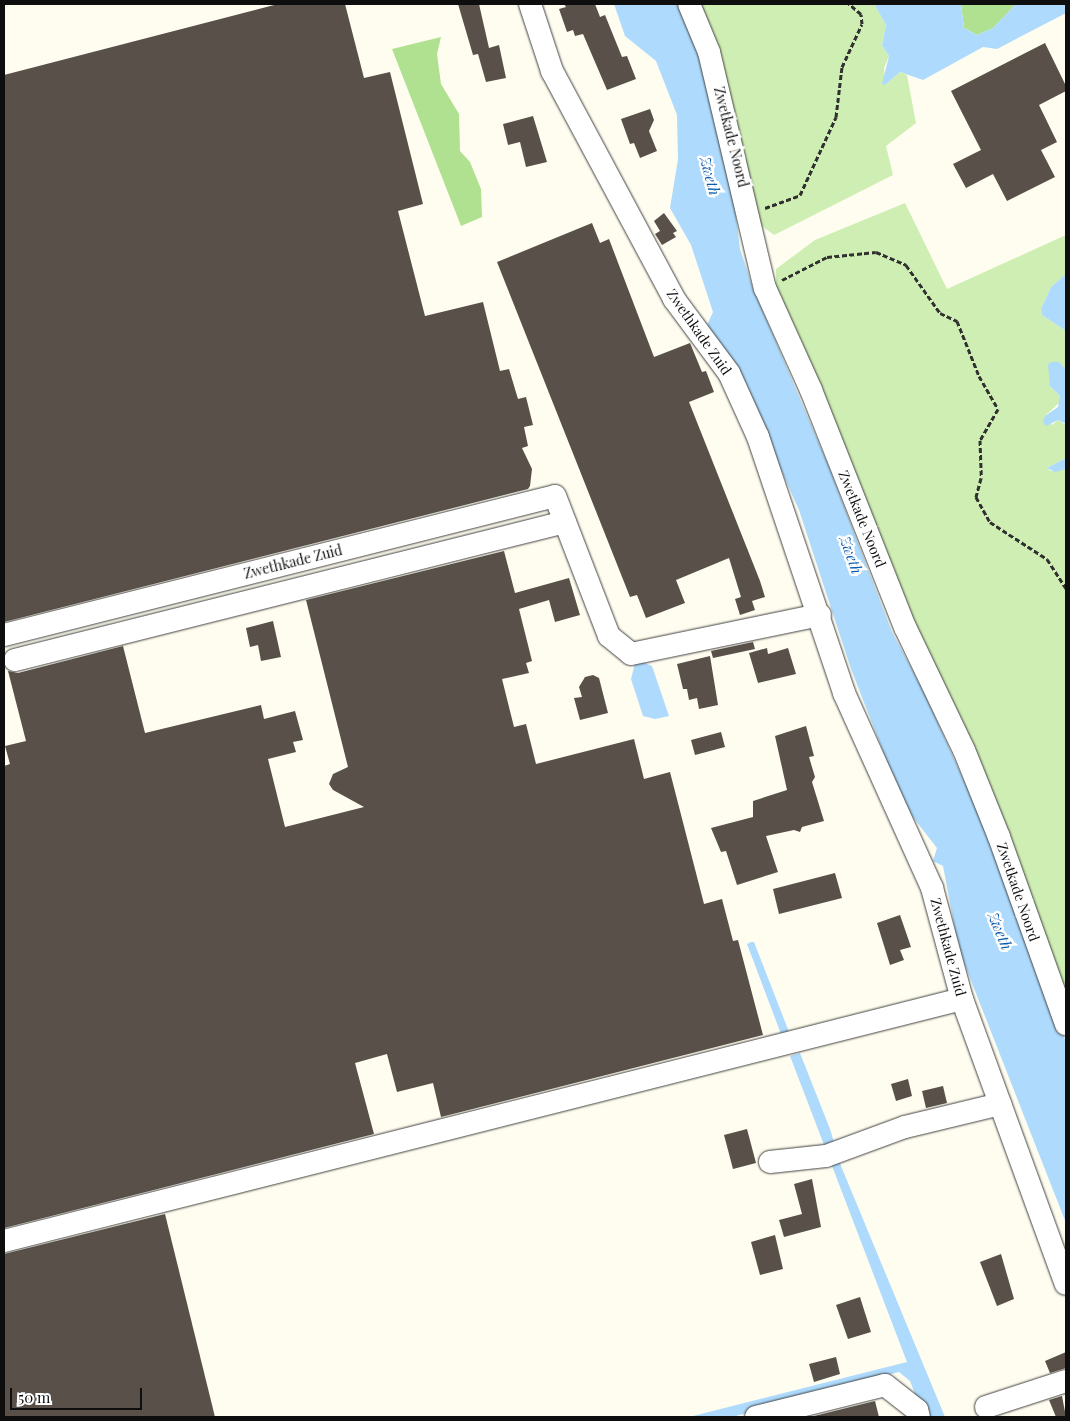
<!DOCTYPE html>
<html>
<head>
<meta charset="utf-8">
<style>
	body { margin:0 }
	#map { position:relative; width:1070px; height:1421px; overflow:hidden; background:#fffdef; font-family:"Playfair Display",serif }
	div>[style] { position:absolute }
	.green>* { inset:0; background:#ceeeb3 }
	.forest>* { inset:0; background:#b0e191 }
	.water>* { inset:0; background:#addafd }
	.building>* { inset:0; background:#585049 }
	.path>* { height:3px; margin-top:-1.5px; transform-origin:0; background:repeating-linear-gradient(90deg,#303030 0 5px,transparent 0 7.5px) }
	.roads { filter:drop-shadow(0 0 1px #414141) drop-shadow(0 0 1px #414141) }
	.minor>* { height:22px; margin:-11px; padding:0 11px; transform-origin:11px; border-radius:11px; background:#fff }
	span { translate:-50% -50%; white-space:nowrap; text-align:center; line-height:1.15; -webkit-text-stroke:5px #fff; paint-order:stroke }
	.street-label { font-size:14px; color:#0e0e0e }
	.water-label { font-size:15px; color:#095bad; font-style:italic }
	.frame { position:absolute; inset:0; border:5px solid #0e0e0e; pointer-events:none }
	.scale { position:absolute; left:10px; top:1388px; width:132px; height:22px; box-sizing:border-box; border:2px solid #0e0e0e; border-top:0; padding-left:6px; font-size:15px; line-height:18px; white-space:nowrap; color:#0e0e0e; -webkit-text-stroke:4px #fff; paint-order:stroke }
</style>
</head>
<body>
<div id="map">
	<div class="green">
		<i style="clip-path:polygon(699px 4px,874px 4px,886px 25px,882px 45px,889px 56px,884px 68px,885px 85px,900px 72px,907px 75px,916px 123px,886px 146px,893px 175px,774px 235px,754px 220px)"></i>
		<i style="clip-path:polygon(905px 203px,947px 289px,1066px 235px,1066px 274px,1051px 287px,1041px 309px,1042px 315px,1066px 331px,1066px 369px,1059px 362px,1050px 386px,1060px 396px,1060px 402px,1045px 416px,1052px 425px,1058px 420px,1066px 425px,1066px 458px,1047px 468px,1051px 471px,1066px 469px,1066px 999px,776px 290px,776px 269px,815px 240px)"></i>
	</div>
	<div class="forest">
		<i style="clip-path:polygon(961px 4px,1016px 4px,993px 28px,977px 35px,964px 28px)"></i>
		<i style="clip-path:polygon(441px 37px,437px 54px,441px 84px,459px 114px,460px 151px,470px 162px,481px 189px,482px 217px,461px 226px,392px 49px)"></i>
	</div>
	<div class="water">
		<i style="clip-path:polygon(614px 4px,680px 4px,701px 55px,732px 185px,740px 249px,753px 288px,829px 467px,892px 632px,923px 690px,975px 805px,1066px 1042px,1066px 1223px,959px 950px,943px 866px,933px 861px,937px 848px,912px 816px,895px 782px,851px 669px,799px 510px,759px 421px,707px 325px,713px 312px,691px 245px,670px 208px,678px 159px,677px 115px,656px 61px,625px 36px)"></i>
		<i style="clip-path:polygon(874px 4px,961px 4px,964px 28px,977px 35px,993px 28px,1016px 4px,1066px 4px,1066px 13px,997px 49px,983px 47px,923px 80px,900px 72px,885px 85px,882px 84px,889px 56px,882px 45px,886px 25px)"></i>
		<i style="clip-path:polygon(1066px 274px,1066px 331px,1042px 315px,1041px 309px,1051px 287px)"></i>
		<i style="clip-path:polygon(1051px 362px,1059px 362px,1066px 369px,1066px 424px,1058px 420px,1046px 426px,1043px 422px,1045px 416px,1058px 407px,1060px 396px,1050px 386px,1048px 365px)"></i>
		<i style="clip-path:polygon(1066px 458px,1066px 469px,1055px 472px,1047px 468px)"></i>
		<i style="clip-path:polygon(636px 659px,652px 666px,669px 716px,655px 719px,643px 716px,631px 679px)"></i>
		<i style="clip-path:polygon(751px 942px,754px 942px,789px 1032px,781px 1034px,747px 944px)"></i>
		<i style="clip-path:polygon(800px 1053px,830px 1129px,841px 1166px,945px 1417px,924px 1417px,910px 1381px,899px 1372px,732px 1417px,689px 1417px,907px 1362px,790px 1056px)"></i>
	</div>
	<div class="building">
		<i style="clip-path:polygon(278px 4px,345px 4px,364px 78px,390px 72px,423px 204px,398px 211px,425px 316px,483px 302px,500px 371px,509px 369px,518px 399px,526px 397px,533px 425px,524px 427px,528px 446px,522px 448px,532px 469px,530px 486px,528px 489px,4px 622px,4px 75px)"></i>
		<i style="clip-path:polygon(458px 4px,479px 4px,489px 48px,499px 45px,506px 78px,486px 82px,478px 54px,473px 55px)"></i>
		<i style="clip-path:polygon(564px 4px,595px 4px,600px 17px,605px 15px,622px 57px,627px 56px,636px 79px,607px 90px,583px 34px,575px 36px,573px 30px,567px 32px,559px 9px,566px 7px)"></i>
		<i style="clip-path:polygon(1045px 43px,1066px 86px,1066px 91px,1039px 105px,1057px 142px,1041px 150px,1055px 177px,1007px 201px,993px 174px,966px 188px,953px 164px,981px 150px,951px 91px)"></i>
		<i style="clip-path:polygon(650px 109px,654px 120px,649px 131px,657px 151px,640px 158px,634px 143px,630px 144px,621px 119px)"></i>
		<i style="clip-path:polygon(533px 116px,547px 162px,526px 167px,520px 142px,508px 145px,503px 124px)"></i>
		<i style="clip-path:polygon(664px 213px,677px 231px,673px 233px,676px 237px,662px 245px,655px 234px,660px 231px,654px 221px)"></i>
		<i style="clip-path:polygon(592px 223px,600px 243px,609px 239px,654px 357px,690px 343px,702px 372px,706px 371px,714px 392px,689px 402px,760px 581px,765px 597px,752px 601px,755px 610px,740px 615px,735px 599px,741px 597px,729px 558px,676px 580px,685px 603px,646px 618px,637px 595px,630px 597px,497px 262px)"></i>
		<i style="clip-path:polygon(504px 551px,515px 593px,569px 578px,580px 615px,555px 622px,549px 600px,519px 609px,532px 661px,526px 663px,529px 673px,502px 679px,514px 727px,526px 724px,536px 764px,634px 739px,644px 779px,670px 772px,704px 904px,722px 899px,733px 941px,738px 940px,763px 1035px,441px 1117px,433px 1083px,397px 1092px,387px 1054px,355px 1063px,374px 1134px,4px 1228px,4px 766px,10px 764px,5px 746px,26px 741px,8px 671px,18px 673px,123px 646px,145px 733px,261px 705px,264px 719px,295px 711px,303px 740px,293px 742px,296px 752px,268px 759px,285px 827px,364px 807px,333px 790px,329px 784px,333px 774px,348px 767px,306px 600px)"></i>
		<i style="clip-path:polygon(273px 621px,281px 657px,261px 661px,258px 645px,250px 647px,246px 628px)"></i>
		<i style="clip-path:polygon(753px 642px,755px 649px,713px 658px,711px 651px)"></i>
		<i style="clip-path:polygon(767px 648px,768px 654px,788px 648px,796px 674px,758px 683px,749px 653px)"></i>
		<i style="clip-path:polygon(710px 656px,718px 705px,699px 709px,697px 698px,689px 700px,687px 689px,683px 689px,677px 664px)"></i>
		<i style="clip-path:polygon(593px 675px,599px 678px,608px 713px,580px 720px,574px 698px,582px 697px,579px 687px,585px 677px)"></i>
		<i style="clip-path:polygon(806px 726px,814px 756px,809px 757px,815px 777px,812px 782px,824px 821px,802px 827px,800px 832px,794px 830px,766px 836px,778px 872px,737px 885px,726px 851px,721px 852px,711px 828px,753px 817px,753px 801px,787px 790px,775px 736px)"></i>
		<i style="clip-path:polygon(721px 732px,725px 747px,695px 755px,691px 740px)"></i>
		<i style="clip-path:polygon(835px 873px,842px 898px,779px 914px,773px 889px)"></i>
		<i style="clip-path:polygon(900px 915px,911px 947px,900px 950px,904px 960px,890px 965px,877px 923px)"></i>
		<i style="clip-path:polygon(908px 1079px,912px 1096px,896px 1101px,891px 1084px)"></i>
		<i style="clip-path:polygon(943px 1086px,947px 1103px,926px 1108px,922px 1091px)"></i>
		<i style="clip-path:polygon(747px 1129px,756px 1163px,733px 1169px,724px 1135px)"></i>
		<i style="clip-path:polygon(812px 1179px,821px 1227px,784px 1237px,779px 1220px,802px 1214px,794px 1184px)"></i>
		<i style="clip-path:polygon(165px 1214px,215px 1417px,4px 1417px,4px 1254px)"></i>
		<i style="clip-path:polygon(775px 1235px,783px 1269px,760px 1275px,751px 1242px)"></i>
		<i style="clip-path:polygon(1001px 1254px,1014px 1299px,997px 1306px,980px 1262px)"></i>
		<i style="clip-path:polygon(860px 1297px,871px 1332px,848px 1339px,836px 1305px)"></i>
		<i style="clip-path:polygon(1066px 1352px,1066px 1368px,1050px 1373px,1045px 1361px)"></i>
		<i style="clip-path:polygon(836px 1357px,840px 1374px,814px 1382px,809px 1364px)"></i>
		<i style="clip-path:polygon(1062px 1396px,1066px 1417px,1056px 1417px,1049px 1400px)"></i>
		<i style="clip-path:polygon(875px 1401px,879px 1417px,810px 1417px)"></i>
	</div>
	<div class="path">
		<i style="left:765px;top:208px;width:37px;rotate:-20deg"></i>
		<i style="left:800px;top:195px;width:86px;rotate:-65.2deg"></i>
		<i style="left:836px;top:117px;width:50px;rotate:-83.2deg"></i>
		<i style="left:842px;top:67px;width:47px;rotate:-65.1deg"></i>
		<i style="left:862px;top:24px;width:10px;rotate:-96deg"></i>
		<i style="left:861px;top:14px;width:16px;rotate:-140deg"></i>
		<i style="left:782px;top:280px;width:51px;rotate:-27.1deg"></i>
		<i style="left:827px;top:257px;width:49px;rotate:-5.8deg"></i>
		<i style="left:876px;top:252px;width:33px;rotate:23deg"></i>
		<i style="left:906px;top:265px;width:59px;rotate:54.7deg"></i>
		<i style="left:940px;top:313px;width:19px;rotate:25deg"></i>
		<i style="left:957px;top:321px;width:59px;rotate:68.2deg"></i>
		<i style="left:979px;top:376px;width:38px;rotate:60deg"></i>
		<i style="left:998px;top:409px;width:36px;rotate:120deg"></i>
		<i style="left:980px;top:440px;width:38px;rotate:88deg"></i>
		<i style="left:981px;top:478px;width:20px;rotate:105deg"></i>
		<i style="left:976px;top:497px;width:29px;rotate:61deg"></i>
		<i style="left:990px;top:522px;width:68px;rotate:33deg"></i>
		<i style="left:1047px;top:559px;width:35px;rotate:57deg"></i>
	</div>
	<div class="roads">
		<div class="minor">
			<i style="left:530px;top:4px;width:71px;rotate:71.8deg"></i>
			<i style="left:552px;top:71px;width:259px;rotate:61.8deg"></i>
			<i style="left:674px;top:299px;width:92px;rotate:53.4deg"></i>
			<i style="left:729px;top:373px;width:70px;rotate:65.6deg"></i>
			<i style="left:758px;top:437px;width:270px;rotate:71.4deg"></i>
			<i style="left:844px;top:693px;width:214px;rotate:65.7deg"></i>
			<i style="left:932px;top:888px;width:115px;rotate:74.9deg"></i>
			<i style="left:962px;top:999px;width:303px;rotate:70deg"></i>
			<i style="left:689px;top:4px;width:52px;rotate:67.4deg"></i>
			<i style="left:709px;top:52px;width:243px;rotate:76.7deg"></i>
			<i style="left:765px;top:288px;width:112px;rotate:65.7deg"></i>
			<i style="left:811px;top:390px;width:255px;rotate:68.4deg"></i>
			<i style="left:905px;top:627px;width:136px;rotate:64.4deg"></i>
			<i style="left:964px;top:750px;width:94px;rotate:68.1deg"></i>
			<i style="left:999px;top:837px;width:199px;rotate:70.3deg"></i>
			<i style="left:4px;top:635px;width:568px;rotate:-14.16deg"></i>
			<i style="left:555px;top:496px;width:150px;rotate:68.9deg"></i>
			<i style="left:609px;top:636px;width:28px;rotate:39deg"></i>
			<i style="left:631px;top:654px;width:193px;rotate:-11.7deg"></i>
			<i style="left:15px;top:660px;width:567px;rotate:-14.09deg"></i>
			<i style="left:770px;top:1162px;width:56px;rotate:-6.1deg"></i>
			<i style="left:826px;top:1156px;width:84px;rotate:-20.2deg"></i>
			<i style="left:905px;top:1127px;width:98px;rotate:-13.6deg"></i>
			<i style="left:4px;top:1241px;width:988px;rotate:-14.18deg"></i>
			<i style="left:986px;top:1407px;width:84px;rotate:-18deg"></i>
			<i style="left:756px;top:1417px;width:133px;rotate:-13.9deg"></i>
			<i style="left:885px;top:1385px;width:41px;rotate:38deg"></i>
			<i style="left:917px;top:1410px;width:7px;rotate:74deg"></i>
		</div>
	</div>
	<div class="street-label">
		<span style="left:731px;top:137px;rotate:76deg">Zwetkade Noord</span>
		<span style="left:699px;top:332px;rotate:55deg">Zwethkade Zuid</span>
		<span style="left:862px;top:519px;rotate:68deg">Zwetkade Noord</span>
		<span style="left:293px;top:562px;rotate:-14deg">Zwethkade Zuid</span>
		<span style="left:1018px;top:892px;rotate:71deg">Zwetkade Noord</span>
		<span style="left:948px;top:947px;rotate:75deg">Zwethkade Zuid</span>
	</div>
	<div class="water-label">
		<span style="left:710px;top:176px;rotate:75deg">Zweth</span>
		<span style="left:851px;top:555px;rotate:70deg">Zweth</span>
		<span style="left:1000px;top:931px;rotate:67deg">Zweth</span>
	</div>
	<div class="frame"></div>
	<div class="scale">50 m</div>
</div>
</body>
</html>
